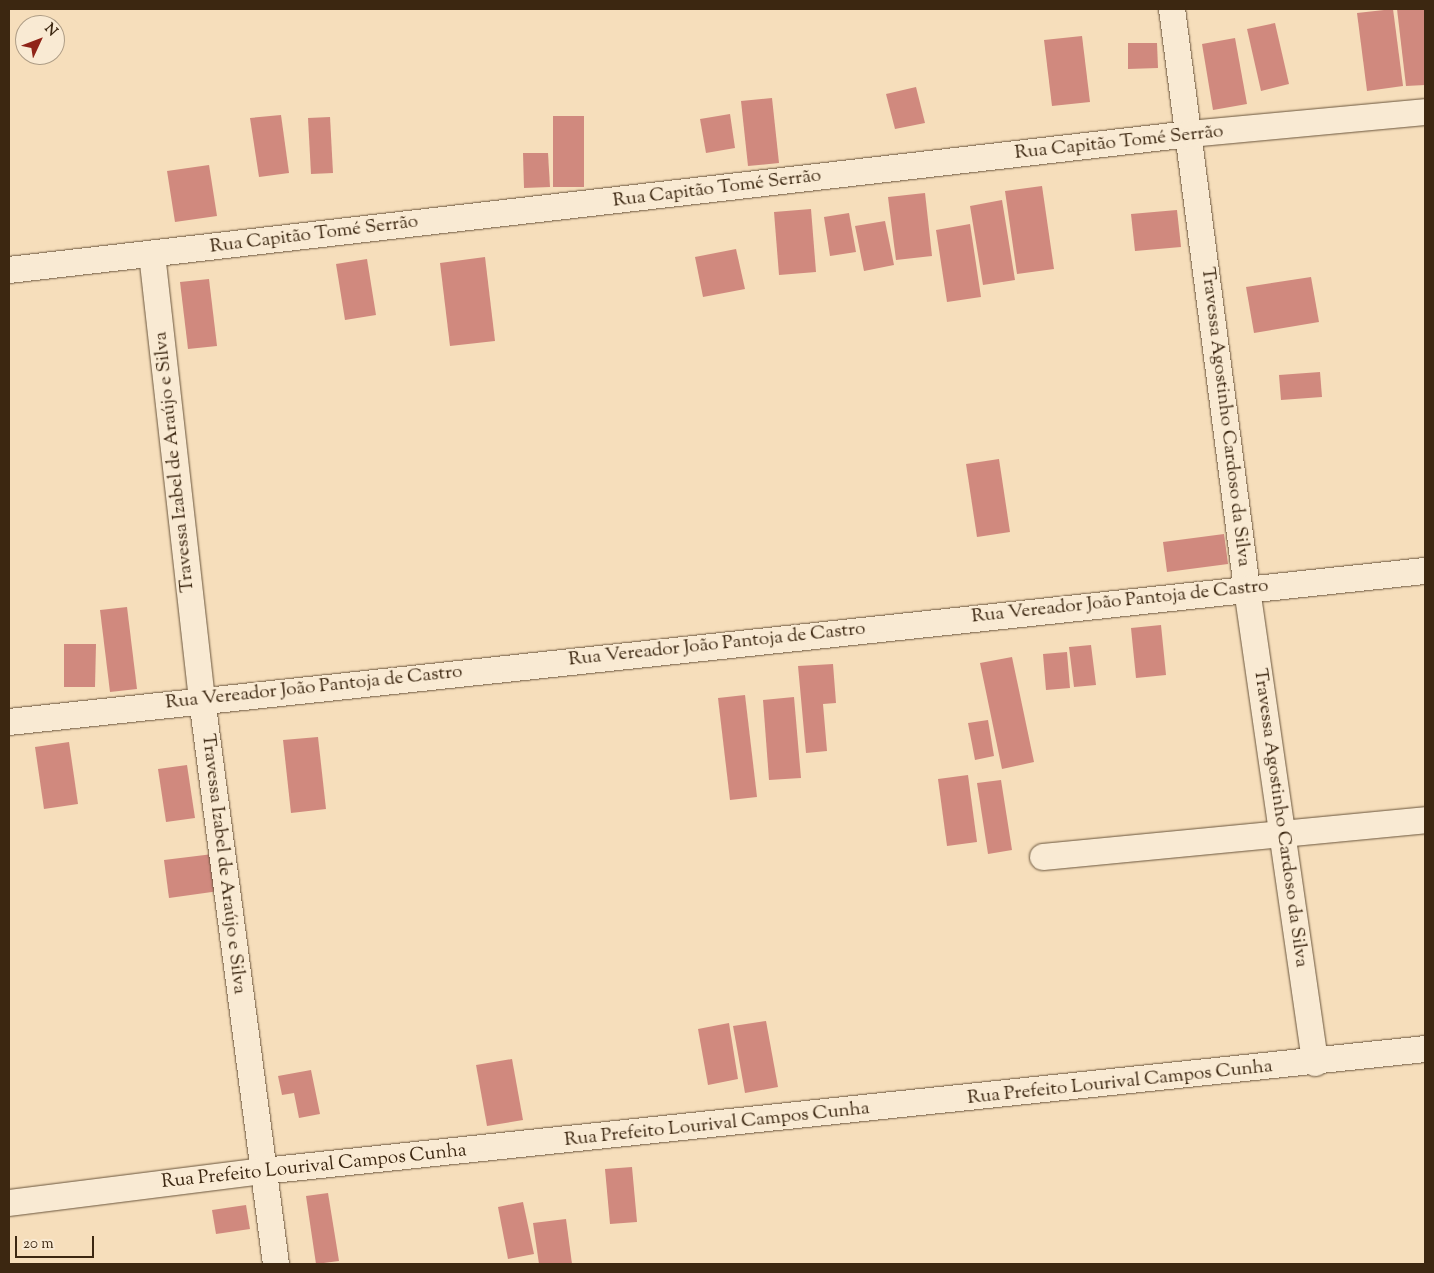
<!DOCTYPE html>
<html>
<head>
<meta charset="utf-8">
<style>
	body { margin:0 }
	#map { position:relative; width:1434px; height:1273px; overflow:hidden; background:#f6debb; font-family:"Sorts Mill Goudy",serif }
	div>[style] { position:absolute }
	.building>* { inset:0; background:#d0897e }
	.roads { filter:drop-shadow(0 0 1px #6a553c) drop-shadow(0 0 1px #6a553c) }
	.minor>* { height:26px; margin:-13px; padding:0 13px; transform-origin:13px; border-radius:13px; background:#f9ead3 }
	span { translate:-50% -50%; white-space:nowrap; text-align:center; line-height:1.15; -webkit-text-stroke:4.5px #f9ead3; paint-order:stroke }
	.street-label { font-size:19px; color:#3c2711 }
	.frame { position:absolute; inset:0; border:10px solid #3c2711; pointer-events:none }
	.north { position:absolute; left:15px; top:15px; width:50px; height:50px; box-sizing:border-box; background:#f9ead3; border:1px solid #ad9c85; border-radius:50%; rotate:47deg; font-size:14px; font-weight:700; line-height:20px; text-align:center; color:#3c2711 }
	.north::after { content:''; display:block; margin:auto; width:18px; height:22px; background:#8f2418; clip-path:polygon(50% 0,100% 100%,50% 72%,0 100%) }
	.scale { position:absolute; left:15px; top:1236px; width:79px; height:22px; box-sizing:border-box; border:2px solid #3c2711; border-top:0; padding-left:6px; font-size:15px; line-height:18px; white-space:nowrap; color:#3c2711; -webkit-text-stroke:4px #f9ead3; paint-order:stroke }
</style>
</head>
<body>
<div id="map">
	<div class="building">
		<i style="clip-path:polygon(1393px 9px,1403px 86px,1367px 91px,1357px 13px)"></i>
		<i style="clip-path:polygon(1397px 9px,1425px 9px,1425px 85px,1406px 86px)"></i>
		<i style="clip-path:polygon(1275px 23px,1289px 84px,1261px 91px,1247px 29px)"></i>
		<i style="clip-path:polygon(1082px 36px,1090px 102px,1052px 106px,1044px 40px)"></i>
		<i style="clip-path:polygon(1235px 38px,1247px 104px,1213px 110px,1202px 44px)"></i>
		<i style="clip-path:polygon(1128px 43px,1157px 43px,1158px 68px,1128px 69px)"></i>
		<i style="clip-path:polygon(916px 87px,925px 123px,895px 129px,886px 94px)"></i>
		<i style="clip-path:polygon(772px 98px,779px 163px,748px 166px,741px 101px)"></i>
		<i style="clip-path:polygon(730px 114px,735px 148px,706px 153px,700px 119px)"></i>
		<i style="clip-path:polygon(281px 115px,289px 173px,259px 177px,250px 118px)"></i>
		<i style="clip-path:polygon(553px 116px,584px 116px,584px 187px,553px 187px)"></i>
		<i style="clip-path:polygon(330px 117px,333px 173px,311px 174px,308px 118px)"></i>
		<i style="clip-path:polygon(523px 153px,548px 153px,550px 187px,524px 188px)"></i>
		<i style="clip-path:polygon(209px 165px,217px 216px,175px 222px,167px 171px)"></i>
		<i style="clip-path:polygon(1042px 186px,1054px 269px,1017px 274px,1005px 191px)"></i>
		<i style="clip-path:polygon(925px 193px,932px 256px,896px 260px,888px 197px)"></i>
		<i style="clip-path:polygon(1002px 200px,1015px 280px,983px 285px,970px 206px)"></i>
		<i style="clip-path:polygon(811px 209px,816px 272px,779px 275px,774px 212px)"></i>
		<i style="clip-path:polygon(1177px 210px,1181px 247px,1135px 251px,1131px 214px)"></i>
		<i style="clip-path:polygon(849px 213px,856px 252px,830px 256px,824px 217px)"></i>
		<i style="clip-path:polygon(885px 221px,894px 265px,864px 271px,855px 226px)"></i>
		<i style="clip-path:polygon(970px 224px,981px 297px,947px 302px,936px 230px)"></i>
		<i style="clip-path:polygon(736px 249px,745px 289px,703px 297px,695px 257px)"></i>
		<i style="clip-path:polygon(485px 257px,495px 341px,450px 346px,440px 263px)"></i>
		<i style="clip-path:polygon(367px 259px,376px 315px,345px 320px,336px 264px)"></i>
		<i style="clip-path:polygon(1311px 277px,1319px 322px,1254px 333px,1246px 287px)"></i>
		<i style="clip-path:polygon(209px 279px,217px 346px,188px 349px,180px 282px)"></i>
		<i style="clip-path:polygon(1320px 372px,1322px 397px,1281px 400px,1279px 375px)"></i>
		<i style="clip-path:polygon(999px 459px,1010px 532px,977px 537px,966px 464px)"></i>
		<i style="clip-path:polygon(1224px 534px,1228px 564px,1167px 572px,1163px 542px)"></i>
		<i style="clip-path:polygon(127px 607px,137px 689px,110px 692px,100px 610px)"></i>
		<i style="clip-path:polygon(1161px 625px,1166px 675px,1136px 678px,1131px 628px)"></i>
		<i style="clip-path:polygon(64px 644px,96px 644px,95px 687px,64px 687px)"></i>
		<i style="clip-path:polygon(1091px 645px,1096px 685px,1074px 687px,1069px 647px)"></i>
		<i style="clip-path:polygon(1067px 652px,1070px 688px,1046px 690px,1043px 654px)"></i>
		<i style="clip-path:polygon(1012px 657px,1034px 762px,1002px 769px,980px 663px)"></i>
		<i style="clip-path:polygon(833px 664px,836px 703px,823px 704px,827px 751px,806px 753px,798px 666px)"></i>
		<i style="clip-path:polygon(745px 695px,757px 797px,730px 800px,718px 698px)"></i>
		<i style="clip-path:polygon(794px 697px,801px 778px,769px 780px,763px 700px)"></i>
		<i style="clip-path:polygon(988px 720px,994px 756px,975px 760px,968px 723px)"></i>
		<i style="clip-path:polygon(318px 737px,326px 809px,291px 813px,283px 740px)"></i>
		<i style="clip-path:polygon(69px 742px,78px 804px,44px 809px,35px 747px)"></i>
		<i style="clip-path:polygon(187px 765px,195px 818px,166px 822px,158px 769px)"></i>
		<i style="clip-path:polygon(968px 775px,977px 842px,947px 846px,938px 779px)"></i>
		<i style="clip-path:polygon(1001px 780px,1012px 850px,988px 854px,977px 783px)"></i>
		<i style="clip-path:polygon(213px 854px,219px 891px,169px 898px,164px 860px)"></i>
		<i style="clip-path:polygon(766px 1021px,778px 1087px,745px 1093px,733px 1026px)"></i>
		<i style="clip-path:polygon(729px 1023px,738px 1079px,708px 1085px,698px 1029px)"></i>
		<i style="clip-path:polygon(512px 1059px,523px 1120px,487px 1126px,476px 1065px)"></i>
		<i style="clip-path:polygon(311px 1070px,320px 1114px,299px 1118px,294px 1093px,282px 1095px,278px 1076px)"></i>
		<i style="clip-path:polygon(632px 1167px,637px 1222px,610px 1224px,605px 1169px)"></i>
		<i style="clip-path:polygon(328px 1193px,339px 1261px,316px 1264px,306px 1196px)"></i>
		<i style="clip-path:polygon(523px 1202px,534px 1254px,508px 1259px,498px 1207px)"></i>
		<i style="clip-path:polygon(246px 1205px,250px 1229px,216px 1234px,212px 1210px)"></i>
		<i style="clip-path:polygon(566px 1219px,572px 1264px,539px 1264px,533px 1223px)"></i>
	</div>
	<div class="roads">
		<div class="minor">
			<i style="left:1172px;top:9px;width:585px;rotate:82.63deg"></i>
			<i style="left:1247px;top:589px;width:479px;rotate:81.8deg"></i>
			<i style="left:152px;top:254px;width:448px;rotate:83.6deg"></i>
			<i style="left:202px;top:699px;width:570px;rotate:82.54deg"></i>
			<i style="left:9px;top:270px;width:1188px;rotate:-6.57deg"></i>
			<i style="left:1189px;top:134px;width:237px;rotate:-5.3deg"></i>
			<i style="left:9px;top:722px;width:1424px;rotate:-6.09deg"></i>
			<i style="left:1043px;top:857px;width:384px;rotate:-5.5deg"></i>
			<i style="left:9px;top:1203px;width:256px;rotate:-7.2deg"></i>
			<i style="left:263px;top:1171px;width:1168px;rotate:-5.99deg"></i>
		</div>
	</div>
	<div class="street-label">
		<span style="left:1119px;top:143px;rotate:-6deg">Rua Capitão Tomé Serrão</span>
		<span style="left:717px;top:189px;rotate:-7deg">Rua Capitão Tomé Serrão</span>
		<span style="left:314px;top:235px;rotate:-7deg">Rua Capitão Tomé Serrão</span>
		<span style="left:1225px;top:417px;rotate:83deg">Travessa Agostinho Cardoso da Silva</span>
		<span style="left:175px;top:462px;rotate:-96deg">Travessa Izabel de Araújo e Silva</span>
		<span style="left:1120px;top:602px;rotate:-6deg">Rua Vereador João Pantoja de Castro</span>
		<span style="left:717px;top:645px;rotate:-6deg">Rua Vereador João Pantoja de Castro</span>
		<span style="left:314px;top:688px;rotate:-6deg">Rua Vereador João Pantoja de Castro</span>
		<span style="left:1280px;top:818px;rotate:82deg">Travessa Agostinho Cardoso da Silva</span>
		<span style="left:223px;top:864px;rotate:83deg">Travessa Izabel de Araújo e Silva</span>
		<span style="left:1120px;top:1083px;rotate:-6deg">Rua Prefeito Lourival Campos Cunha</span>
		<span style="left:717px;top:1125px;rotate:-6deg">Rua Prefeito Lourival Campos Cunha</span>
		<span style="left:314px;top:1167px;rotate:-6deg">Rua Prefeito Lourival Campos Cunha</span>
	</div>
	<div class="frame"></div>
	<div class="north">N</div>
	<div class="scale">20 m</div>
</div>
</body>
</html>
